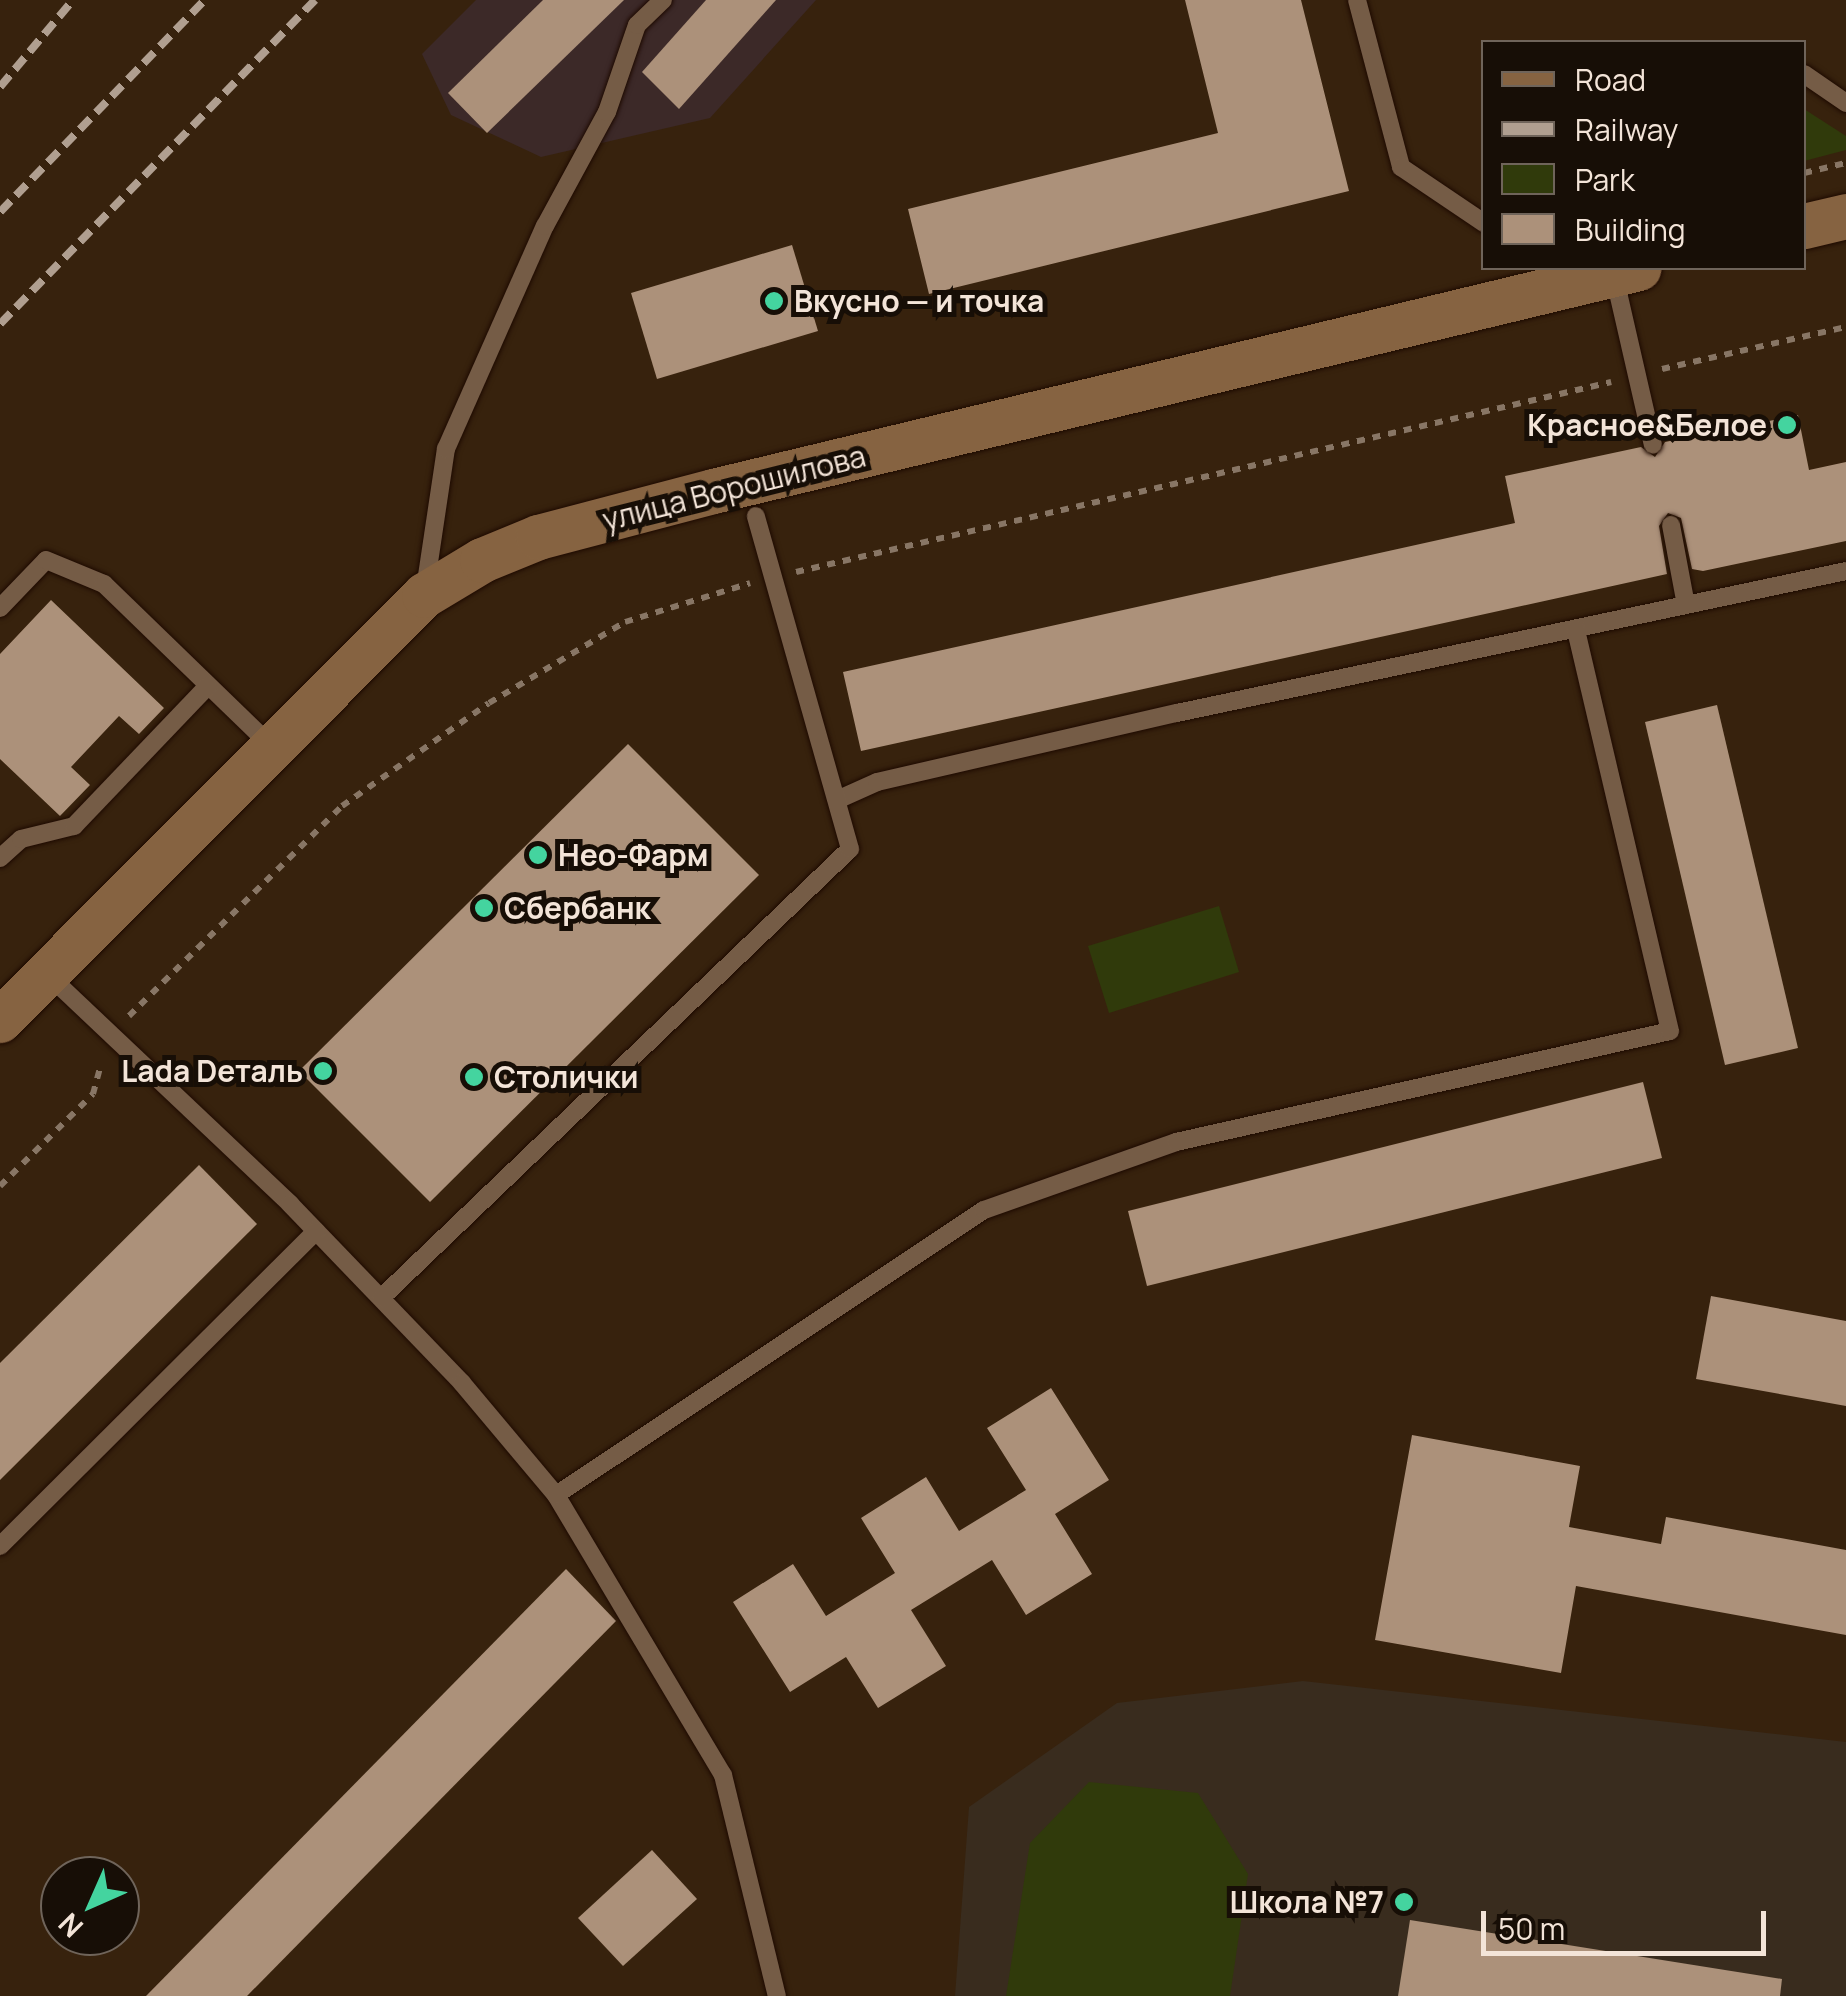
<!DOCTYPE html>
<html>
<head>
<meta charset="utf-8">
<style>
	body { margin:0 }
	#map { position:relative; width:1846px; height:1996px; overflow:hidden; background:#37220d; font-family:Manrope,sans-serif }
	div>[style] { position:absolute }
	.industrial>* { inset:0; background:#3c2928 }
	.education>* { inset:0; background:#392c1e }
	.green>* { inset:0; background:#303a0b }
	.building>* { inset:0; background:#ac917a }
	.path>* { height:6px; margin-top:-3px; transform-origin:0; background:repeating-linear-gradient(90deg,#887665 0 8px,transparent 0 16px) }
	.roads { filter:drop-shadow(0 0 2px #1e0a00) drop-shadow(0 0 2px #1e0a00) }
	.lane>* { height:18px; margin:-9px; padding:0 9px; transform-origin:9px; border-radius:9px; background:#755c46 }
	.secondary>* { height:45px; margin:-22.5px; padding:0 22.5px; transform-origin:22.5px; border-radius:22.5px; background:#866341 }
	.rail>* { height:8px; margin-top:-4px; transform-origin:0; background:repeating-linear-gradient(90deg,#b09f90 0 15px,transparent 0 23px) }
	.dots>* { width:28px; height:28px; translate:-50% -50%; box-sizing:border-box; border:5px solid #170e06; border-radius:50% }
	span { translate:-50% -50%; white-space:nowrap; text-align:center; line-height:1.15; -webkit-text-stroke:10px #170e06; paint-order:stroke }
	.poi-label { font-size:30px; color:#f3e4d8; font-weight:700 }
	.left { translate:0 -50%; text-align:left }
	.right { translate:-100% -50%; text-align:right }
	.street-label { font-size:30px; color:#f3e4d8 }
	.legend { position:absolute; left:1481px; top:40px; width:325px; height:230px; box-sizing:border-box; background:#170e06; border:2px solid #6f645a; margin:0; padding:12px 18px; list-style:none; font-size:30px; color:#f3e4d8 }
	.legend li { display:flex; align-items:center; gap:20px; height:50px }
	.legend b { width:50px; border:2px solid #6f645a }
	.north { position:absolute; left:40px; top:1856px; width:100px; height:100px; box-sizing:border-box; background:#170e06; border:2px solid #6f645a; border-radius:50%; rotate:225deg; font-size:28px; font-weight:700; line-height:40px; text-align:center; color:#f3e4d8 }
	.north::after { content:''; display:block; margin:auto; width:35px; height:45px; background:#44d49f; clip-path:polygon(50% 0,100% 100%,50% 72%,0 100%) }
	.scale { position:absolute; left:1481px; top:1911px; width:285px; height:45px; box-sizing:border-box; border:5px solid #f3e4d8; border-top:0; padding-left:12px; font-size:30px; line-height:35px; white-space:nowrap; color:#f3e4d8; -webkit-text-stroke:8px #170e06; paint-order:stroke }
</style>
</head>
<body>
<div id="map">
	<div class="industrial">
		<i style="clip-path:polygon(476px 0,816px 0,710px 118px,541px 157px,451px 115px,422px 54px)"></i>
	</div>
	<div class="education">
		<i style="clip-path:polygon(1303px 1681px,1846px 1742px,1846px 1996px,955px 1996px,969px 1807px,1117px 1703px)"></i>
	</div>
	<div class="green">
		<i style="clip-path:polygon(1804px 109px,1846px 136px,1846px 150px,1804px 161px)"></i>
		<i style="clip-path:polygon(1219px 906px,1239px 972px,1109px 1013px,1088px 946px)"></i>
		<i style="clip-path:polygon(1089px 1782px,1198px 1793px,1248px 1874px,1230px 1996px,1006px 1996px,1030px 1843px)"></i>
	</div>
	<div class="building">
		<i style="clip-path:polygon(543px 0,624px 0,487px 133px,448px 93px)"></i>
		<i style="clip-path:polygon(706px 0,776px 0,679px 109px,642px 72px)"></i>
		<i style="clip-path:polygon(1185px 0,1301px 0,1349px 191px,929px 294px,908px 209px,1218px 133px)"></i>
		<i style="clip-path:polygon(792px 245px,818px 331px,657px 379px,631px 293px)"></i>
		<i style="clip-path:polygon(1798px 415px,1809px 470px,1846px 462px,1846px 541px,1703px 571px,1692px 569px,1681px 518px,1668px 513px,1659px 526px,1667px 574px,861px 751px,843px 672px,1515px 523px,1505px 476px,1641px 447px,1655px 457px,1665px 442px)"></i>
		<i style="clip-path:polygon(51px 600px,164px 708px,139px 734px,119px 716px,71px 767px,90px 785px,60px 816px,0 759px,0 654px)"></i>
		<i style="clip-path:polygon(1717px 705px,1798px 1048px,1725px 1065px,1645px 722px)"></i>
		<i style="clip-path:polygon(628px 744px,759px 875px,430px 1202px,299px 1071px)"></i>
		<i style="clip-path:polygon(1643px 1082px,1662px 1158px,1147px 1286px,1128px 1211px)"></i>
		<i style="clip-path:polygon(199px 1165px,257px 1224px,0 1480px,0 1363px)"></i>
		<i style="clip-path:polygon(1711px 1296px,1846px 1321px,1846px 1406px,1696px 1379px)"></i>
		<i style="clip-path:polygon(1051px 1388px,1109px 1480px,1055px 1514px,1092px 1574px,1026px 1615px,992px 1560px,911px 1610px,946px 1666px,878px 1708px,846px 1657px,790px 1692px,733px 1602px,793px 1564px,826px 1616px,895px 1573px,861px 1518px,926px 1477px,959px 1531px,1026px 1490px,987px 1428px)"></i>
		<i style="clip-path:polygon(1412px 1435px,1580px 1466px,1569px 1527px,1661px 1544px,1666px 1517px,1846px 1550px,1846px 1635px,1576px 1586px,1561px 1673px,1375px 1640px)"></i>
		<i style="clip-path:polygon(566px 1569px,616px 1621px,247px 1996px,146px 1996px)"></i>
		<i style="clip-path:polygon(652px 1850px,697px 1899px,623px 1966px,578px 1918px)"></i>
		<i style="clip-path:polygon(1410px 1920px,1782px 1979px,1780px 1996px,1398px 1996px)"></i>
	</div>
	<div class="path">
		<i style="left:1804px;top:173px;width:43px;rotate:-13.4deg"></i>
		<i style="left:1662px;top:369px;width:189px;rotate:-12.9deg"></i>
		<i style="left:796px;top:572px;width:837px;rotate:-13.12deg"></i>
		<i style="left:129px;top:1016px;width:299px;rotate:-44.6deg"></i>
		<i style="left:342px;top:806px;width:179px;rotate:-35deg"></i>
		<i style="left:489px;top:703px;width:158px;rotate:-30.8deg"></i>
		<i style="left:625px;top:622px;width:131px;rotate:-17.3deg"></i>
		<i style="left:0;top:1186px;width:131px;rotate:-44.7deg"></i>
		<i style="left:93px;top:1094px;width:31px;rotate:-75deg"></i>
	</div>
	<div class="roads">
		<div class="lane">
			<i style="left:1357px;top:0;width:173px;rotate:75.2deg"></i>
			<i style="left:1401px;top:167px;width:100px;rotate:34deg"></i>
			<i style="left:1804px;top:74px;width:51px;rotate:34.6deg"></i>
			<i style="left:1614px;top:275px;width:174px;rotate:77.1deg"></i>
			<i style="left:1671px;top:525px;width:81px;rotate:79.4deg"></i>
			<i style="left:425px;top:589px;width:142px;rotate:-81.5deg"></i>
			<i style="left:446px;top:449px;width:244px;rotate:-66.1deg"></i>
			<i style="left:545px;top:226px;width:130px;rotate:-61.5deg"></i>
			<i style="left:607px;top:112px;width:92px;rotate:-71deg"></i>
			<i style="left:637px;top:25px;width:36px;rotate:-44deg"></i>
			<i style="left:0;top:608px;width:66px;rotate:-46.2deg"></i>
			<i style="left:46px;top:560px;width:63px;rotate:22.5deg"></i>
			<i style="left:104px;top:584px;width:231px;rotate:44.1deg"></i>
			<i style="left:837px;top:800px;width:44px;rotate:-24.2deg"></i>
			<i style="left:877px;top:782px;width:308px;rotate:-13deg"></i>
			<i style="left:1177px;top:713px;width:684px;rotate:-11.98deg"></i>
			<i style="left:0;top:858px;width:28px;rotate:-42deg"></i>
			<i style="left:21px;top:839px;width:55px;rotate:-13.8deg"></i>
			<i style="left:74px;top:826px;width:194px;rotate:-46.3deg"></i>
			<i style="left:46px;top:973px;width:336px;rotate:43.4deg"></i>
			<i style="left:290px;top:1204px;width:248px;rotate:46.1deg"></i>
			<i style="left:462px;top:1383px;width:146px;rotate:50deg"></i>
			<i style="left:556px;top:1495px;width:326px;rotate:59.2deg"></i>
			<i style="left:723px;top:1775px;width:228px;rotate:76.3deg"></i>
			<i style="left:381px;top:1298px;width:649px;rotate:-43.75deg"></i>
			<i style="left:850px;top:849px;width:346px;rotate:-105.8deg"></i>
			<i style="left:556px;top:1495px;width:514px;rotate:-33.66deg"></i>
			<i style="left:984px;top:1210px;width:204px;rotate:-19.5deg"></i>
			<i style="left:1176px;top:1142px;width:506px;rotate:-12.66deg"></i>
			<i style="left:1670px;top:1031px;width:413px;rotate:-103.2deg"></i>
			<i style="left:0;top:1546px;width:446px;rotate:-44.9deg"></i>
		</div>
		<div class="secondary">
			<i style="left:1804px;top:226px;width:43px;rotate:-13.4deg"></i>
			<i style="left:0;top:1020px;width:600px;rotate:-45.07deg"></i>
			<i style="left:424px;top:595px;width:68px;rotate:-31.1deg"></i>
			<i style="left:482px;top:560px;width:61px;rotate:-22.3deg"></i>
			<i style="left:538px;top:537px;width:181px;rotate:-14.7deg"></i>
			<i style="left:713px;top:491px;width:952px;rotate:-13.54deg"></i>
		</div>
	</div>
	<div class="rail">
		<i style="left:0;top:87px;width:114px;rotate:-50deg"></i>
		<i style="left:0;top:212px;width:295px;rotate:-46deg"></i>
		<i style="left:0;top:324px;width:452px;rotate:-45.8deg"></i>
	</div>
	<div class="dots">
		<i style="left:774px;top:301px;background:#44d49f"></i>
		<i style="left:1787px;top:425px;background:#44d49f"></i>
		<i style="left:538px;top:855px;background:#44d49f"></i>
		<i style="left:484px;top:908px;background:#44d49f"></i>
		<i style="left:323px;top:1071px;background:#44d49f"></i>
		<i style="left:474px;top:1077px;background:#44d49f"></i>
		<i style="left:1404px;top:1902px;background:#44d49f"></i>
	</div>
	<div class="poi-label">
		<span class="left" style="left:794px;top:301px">Вкусно — и точка</span>
		<span class="right" style="left:1767px;top:425px">Красное&amp;Белое</span>
		<span class="left" style="left:558px;top:855px">Нео-Фарм</span>
		<span class="left" style="left:504px;top:908px">Сбербанк</span>
		<span class="right" style="left:303px;top:1071px">Lada Dеталь</span>
		<span class="left" style="left:494px;top:1077px">Столички</span>
		<span class="right" style="left:1384px;top:1902px">Школа №7</span>
	</div>
	<div class="street-label">
		<span style="left:734px;top:488px;rotate:-14deg">улица Ворошилова</span>
	</div>
	<ul class="legend">
	<li><b style="height:12px;background:#866341"></b>Road</li>
	<li><b style="height:12px;background:#b09f90"></b>Railway</li>
	<li><b style="height:28px;background:#303a0b"></b>Park</li>
	<li><b style="height:28px;background:#ac917a"></b>Building</li>
	</ul>
	<div class="north">N</div>
	<div class="scale">50 m</div>
</div>
</body>
</html>
